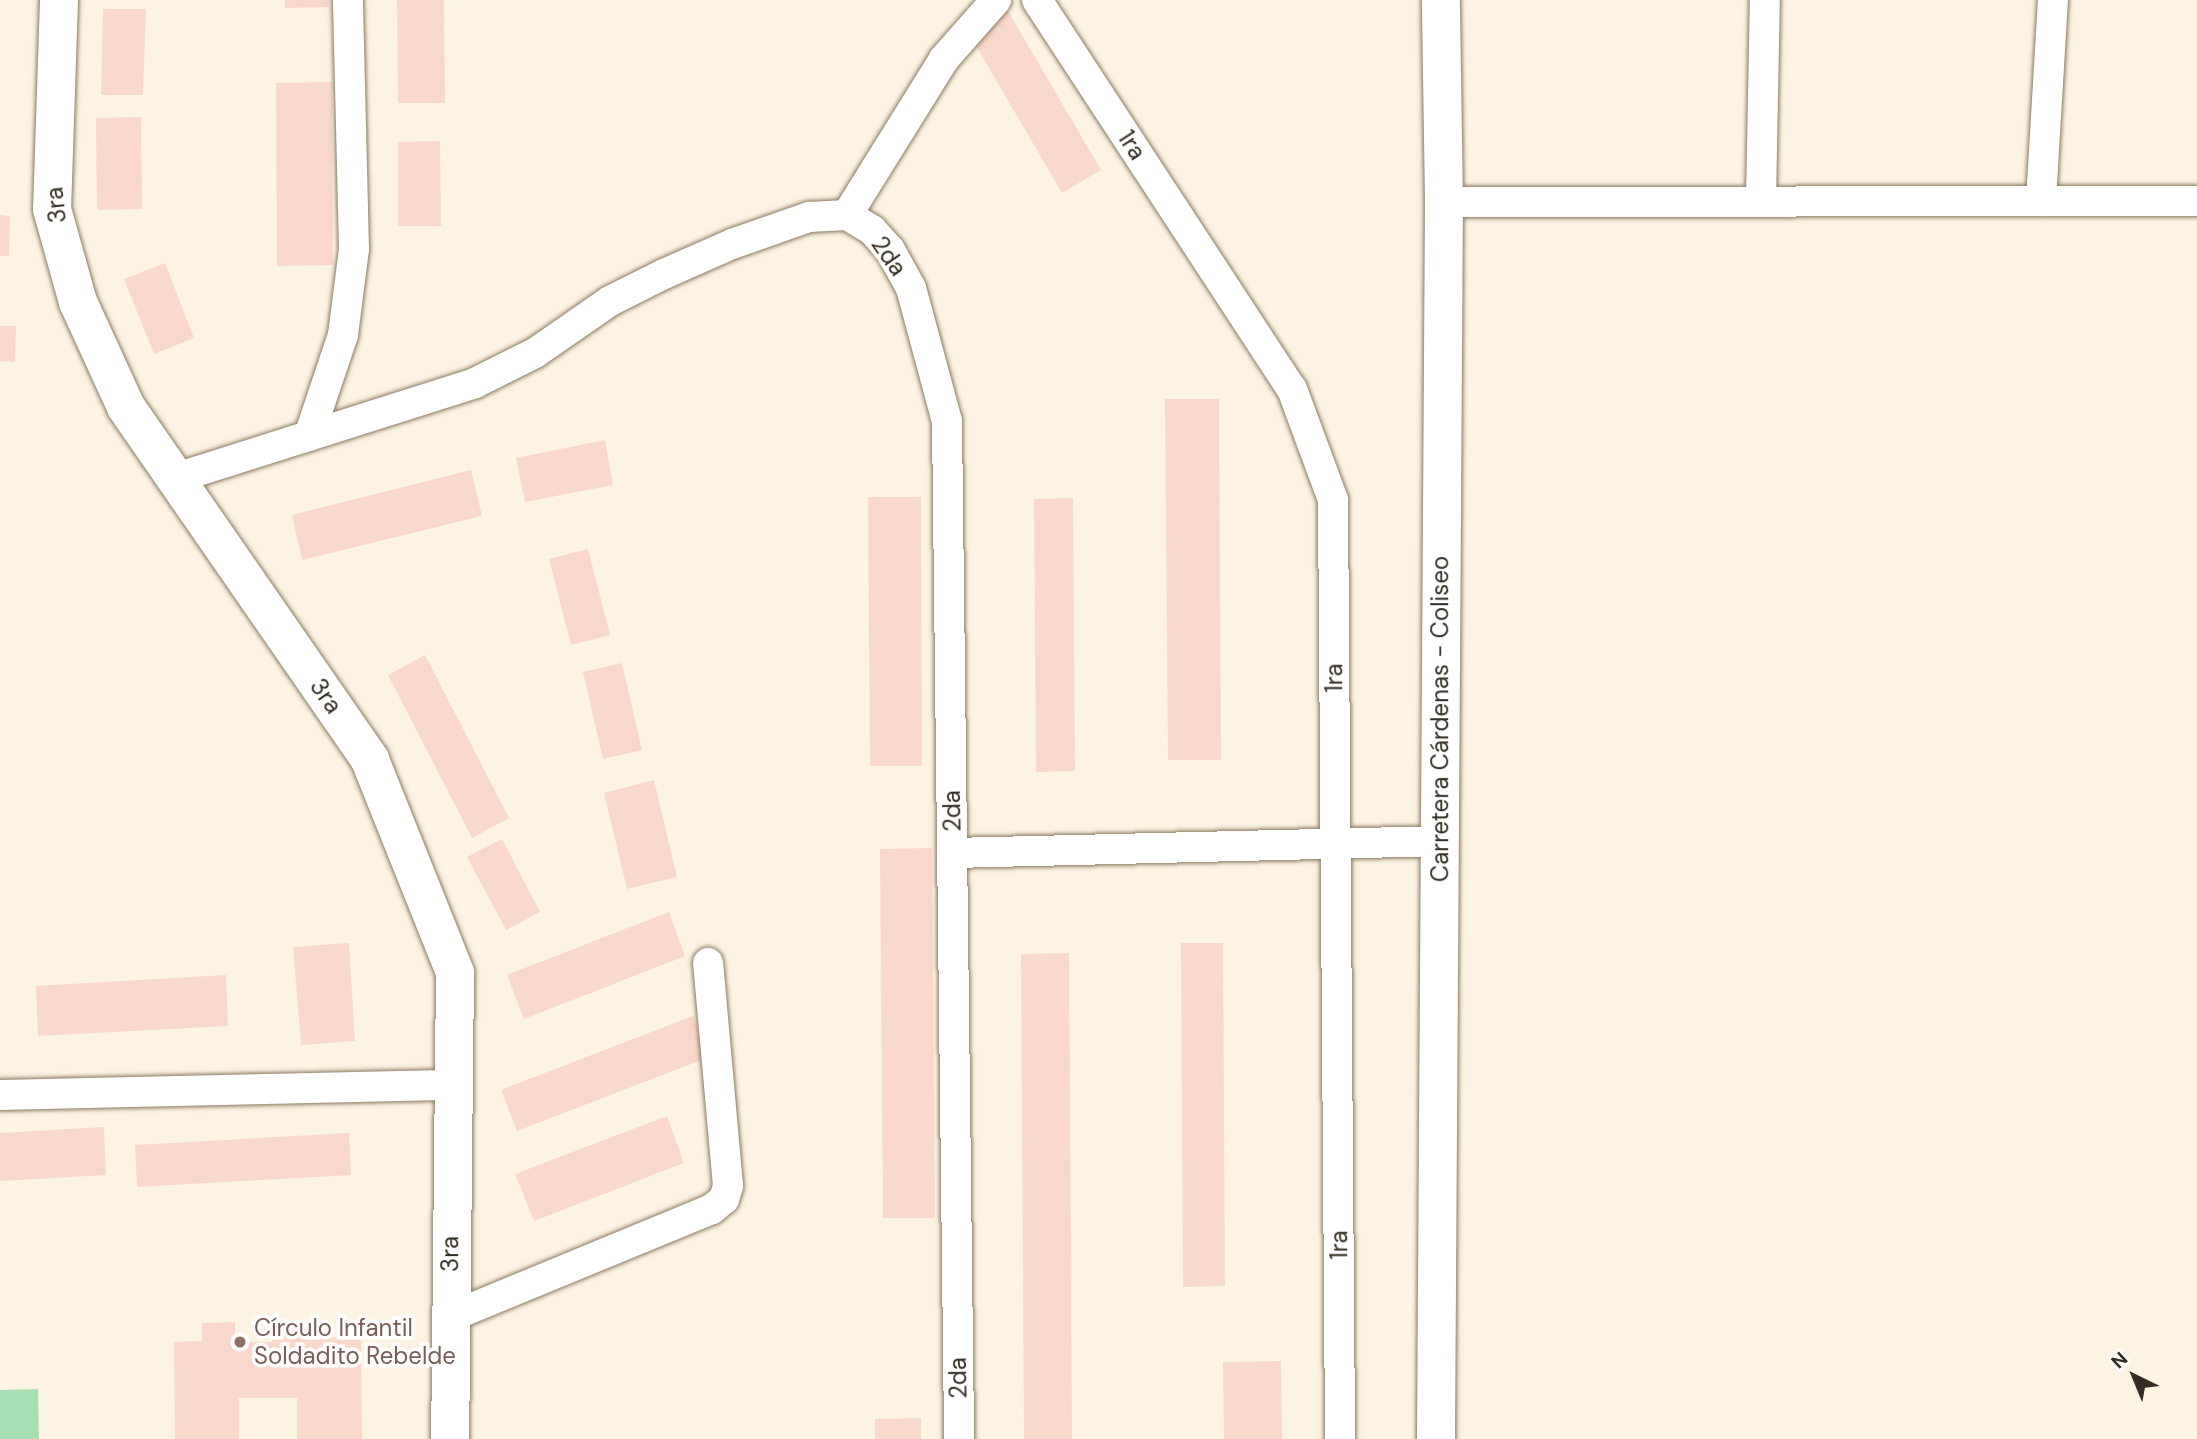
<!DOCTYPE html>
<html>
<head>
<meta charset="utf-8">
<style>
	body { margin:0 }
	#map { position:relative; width:2197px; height:1439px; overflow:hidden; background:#fdf3e2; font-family:"DM Sans",sans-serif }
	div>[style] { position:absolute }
	.green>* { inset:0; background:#a9dfb2 }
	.building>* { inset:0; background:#f8d8ca }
	.roads { filter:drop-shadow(0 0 2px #8a7a61) drop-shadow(0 0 2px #8a7a61) }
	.street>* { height:30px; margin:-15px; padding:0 15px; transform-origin:15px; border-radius:15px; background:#fff }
	.secondary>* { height:38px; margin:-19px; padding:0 19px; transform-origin:19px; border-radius:19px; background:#fff }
	.primary>* { height:38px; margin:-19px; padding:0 19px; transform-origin:19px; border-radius:19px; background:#fff }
	.dots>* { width:19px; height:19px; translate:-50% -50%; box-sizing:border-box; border:4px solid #fff; border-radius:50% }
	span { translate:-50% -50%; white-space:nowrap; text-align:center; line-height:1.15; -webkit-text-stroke:7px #fff; paint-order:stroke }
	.street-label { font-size:24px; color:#342d23 }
	.education-label { font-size:24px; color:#785e54 }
	.left { translate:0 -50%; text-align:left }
	.north { position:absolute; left:2099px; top:1341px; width:70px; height:70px; -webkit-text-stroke:5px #fff; paint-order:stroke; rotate:317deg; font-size:19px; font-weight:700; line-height:28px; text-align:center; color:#342d23 }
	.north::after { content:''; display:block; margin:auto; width:24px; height:32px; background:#342d23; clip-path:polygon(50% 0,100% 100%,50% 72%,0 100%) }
</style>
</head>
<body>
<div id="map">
	<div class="green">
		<i style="clip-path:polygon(38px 1389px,39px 1439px,0 1439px,0 1390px)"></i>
	</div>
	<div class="building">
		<i style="clip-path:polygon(285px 0,329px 0,329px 7px,285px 8px)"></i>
		<i style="clip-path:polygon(397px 0,444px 0,445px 103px,398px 103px)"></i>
		<i style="clip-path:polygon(103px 9px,146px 9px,143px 95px,101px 95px)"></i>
		<i style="clip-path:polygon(1008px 11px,1101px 170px,1062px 193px,969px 34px)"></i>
		<i style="clip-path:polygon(332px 82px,333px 265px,277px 266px,276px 83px)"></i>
		<i style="clip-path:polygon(141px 117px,142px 209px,97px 210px,96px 118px)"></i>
		<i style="clip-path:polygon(440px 141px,441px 226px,398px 226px,398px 142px)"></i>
		<i style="clip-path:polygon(0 215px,10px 216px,9px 256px,0 256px)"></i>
		<i style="clip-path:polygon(165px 263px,194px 338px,154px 354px,124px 279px)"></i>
		<i style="clip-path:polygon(0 326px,16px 326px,15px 362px,0 361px)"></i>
		<i style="clip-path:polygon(1165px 399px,1219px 399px,1221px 760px,1168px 760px)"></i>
		<i style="clip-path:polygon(605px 440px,613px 485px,525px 502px,516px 458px)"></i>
		<i style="clip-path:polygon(471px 470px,482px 516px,302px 560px,292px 515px)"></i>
		<i style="clip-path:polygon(868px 497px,921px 497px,922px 766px,870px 766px)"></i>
		<i style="clip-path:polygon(1073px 498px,1075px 771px,1036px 772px,1034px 499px)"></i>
		<i style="clip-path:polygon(588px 549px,610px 635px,571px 645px,549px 559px)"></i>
		<i style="clip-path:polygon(425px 655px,509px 818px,472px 838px,388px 675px)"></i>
		<i style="clip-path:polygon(622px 663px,642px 750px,603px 759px,583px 672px)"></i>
		<i style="clip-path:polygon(654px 780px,677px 877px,627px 889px,604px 793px)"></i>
		<i style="clip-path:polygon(502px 839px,540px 912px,506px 930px,467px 857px)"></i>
		<i style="clip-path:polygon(932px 848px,935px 1218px,883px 1218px,880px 849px)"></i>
		<i style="clip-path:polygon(669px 912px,685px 956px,524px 1019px,507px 975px)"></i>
		<i style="clip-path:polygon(349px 943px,355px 1041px,301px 1045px,293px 947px)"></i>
		<i style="clip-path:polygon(1181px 943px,1223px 943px,1225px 1286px,1183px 1287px)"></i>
		<i style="clip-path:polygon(1069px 953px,1072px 1439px,1024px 1439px,1021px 954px)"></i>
		<i style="clip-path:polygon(226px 975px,228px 1026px,38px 1036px,36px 986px)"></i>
		<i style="clip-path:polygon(693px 1016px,709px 1057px,517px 1131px,501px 1090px)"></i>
		<i style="clip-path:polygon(667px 1116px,684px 1163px,534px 1221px,515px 1174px)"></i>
		<i style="clip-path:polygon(104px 1127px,106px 1175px,0 1181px,0 1133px)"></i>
		<i style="clip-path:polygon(349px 1133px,351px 1175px,137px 1187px,135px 1145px)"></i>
		<i style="clip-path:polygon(308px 1321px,308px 1338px,361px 1337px,362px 1439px,297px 1439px,297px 1398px,239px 1398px,239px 1439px,175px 1439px,174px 1342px,202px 1341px,202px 1323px,235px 1322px,235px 1342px,272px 1342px,271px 1322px)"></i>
		<i style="clip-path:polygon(1281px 1361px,1282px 1439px,1224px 1439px,1223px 1362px)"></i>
		<i style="clip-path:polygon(921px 1418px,921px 1439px,875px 1439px,875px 1419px)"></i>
	</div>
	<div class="roads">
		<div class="street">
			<i style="left:1037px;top:0;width:465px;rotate:56.8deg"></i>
			<i style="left:1292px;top:389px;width:118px;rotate:69.7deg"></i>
			<i style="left:1333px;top:500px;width:939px;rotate:89.57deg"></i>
			<i style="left:1761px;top:201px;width:201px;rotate:-88.9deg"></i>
			<i style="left:2041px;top:201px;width:201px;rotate:-86.6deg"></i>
			<i style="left:1444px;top:202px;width:753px;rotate:-0.08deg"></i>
			<i style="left:847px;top:215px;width:29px;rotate:31deg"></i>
			<i style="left:872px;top:230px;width:27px;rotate:48deg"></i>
			<i style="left:890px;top:250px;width:43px;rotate:61.1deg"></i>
			<i style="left:911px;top:288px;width:138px;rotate:74.9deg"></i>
			<i style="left:947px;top:421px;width:1018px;rotate:89.32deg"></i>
			<i style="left:847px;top:215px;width:184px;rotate:-58.1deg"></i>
			<i style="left:944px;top:59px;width:79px;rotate:-48.6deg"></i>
			<i style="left:309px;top:436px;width:107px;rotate:-71.4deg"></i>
			<i style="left:343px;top:335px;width:87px;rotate:-82.7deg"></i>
			<i style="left:354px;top:249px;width:249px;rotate:-91.4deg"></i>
			<i style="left:173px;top:479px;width:317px;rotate:-17.6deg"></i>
			<i style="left:475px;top:383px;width:67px;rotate:-26.6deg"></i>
			<i style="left:535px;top:353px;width:91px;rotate:-34.7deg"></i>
			<i style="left:610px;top:301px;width:60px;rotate:-26.6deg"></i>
			<i style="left:664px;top:274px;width:74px;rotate:-23.8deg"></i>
			<i style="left:732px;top:244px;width:82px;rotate:-19.3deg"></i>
			<i style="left:809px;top:217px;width:38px;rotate:-3deg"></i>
			<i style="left:952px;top:853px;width:488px;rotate:-1.4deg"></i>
			<i style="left:0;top:1095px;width:451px;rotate:-1.3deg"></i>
			<i style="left:450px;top:1317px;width:283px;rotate:-22.4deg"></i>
			<i style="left:712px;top:1209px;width:16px;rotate:-40deg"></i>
			<i style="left:724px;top:1199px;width:14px;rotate:-73deg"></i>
			<i style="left:728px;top:1186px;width:224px;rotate:-95.1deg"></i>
		</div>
		<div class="secondary">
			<i style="left:59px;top:0;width:209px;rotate:91.9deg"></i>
			<i style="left:52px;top:209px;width:97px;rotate:74.4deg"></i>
			<i style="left:78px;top:302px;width:115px;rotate:65.4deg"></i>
			<i style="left:126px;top:407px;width:429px;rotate:55.3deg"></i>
			<i style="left:370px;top:760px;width:229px;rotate:68.2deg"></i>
			<i style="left:455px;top:973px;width:466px;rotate:90.6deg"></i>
		</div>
		<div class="primary">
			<i style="left:1436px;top:1439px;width:1237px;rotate:-89.63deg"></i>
			<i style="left:1444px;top:202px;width:202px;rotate:-90.9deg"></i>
		</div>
	</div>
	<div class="dots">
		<i style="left:240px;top:1342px;background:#8d6e63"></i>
	</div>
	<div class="street-label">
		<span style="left:1132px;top:145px;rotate:57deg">1ra</span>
		<span style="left:56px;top:205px;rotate:-96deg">3ra</span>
		<span style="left:889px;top:256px;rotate:55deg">2da</span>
		<span style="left:1334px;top:678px;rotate:-90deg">1ra</span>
		<span style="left:326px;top:696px;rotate:55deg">3ra</span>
		<span style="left:1440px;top:719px;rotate:-90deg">Carretera Cárdenas - Coliseo</span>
		<span style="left:952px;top:811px;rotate:-91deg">2da</span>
		<span style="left:1339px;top:1245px;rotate:-90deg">1ra</span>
		<span style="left:450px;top:1254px;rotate:-90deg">3ra</span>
		<span style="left:958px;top:1378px;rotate:-91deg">2da</span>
	</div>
	<div class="education-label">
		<span class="left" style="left:254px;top:1342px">Círculo Infantil<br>Soldadito Rebelde</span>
	</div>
	<div class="north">N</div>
</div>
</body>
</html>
